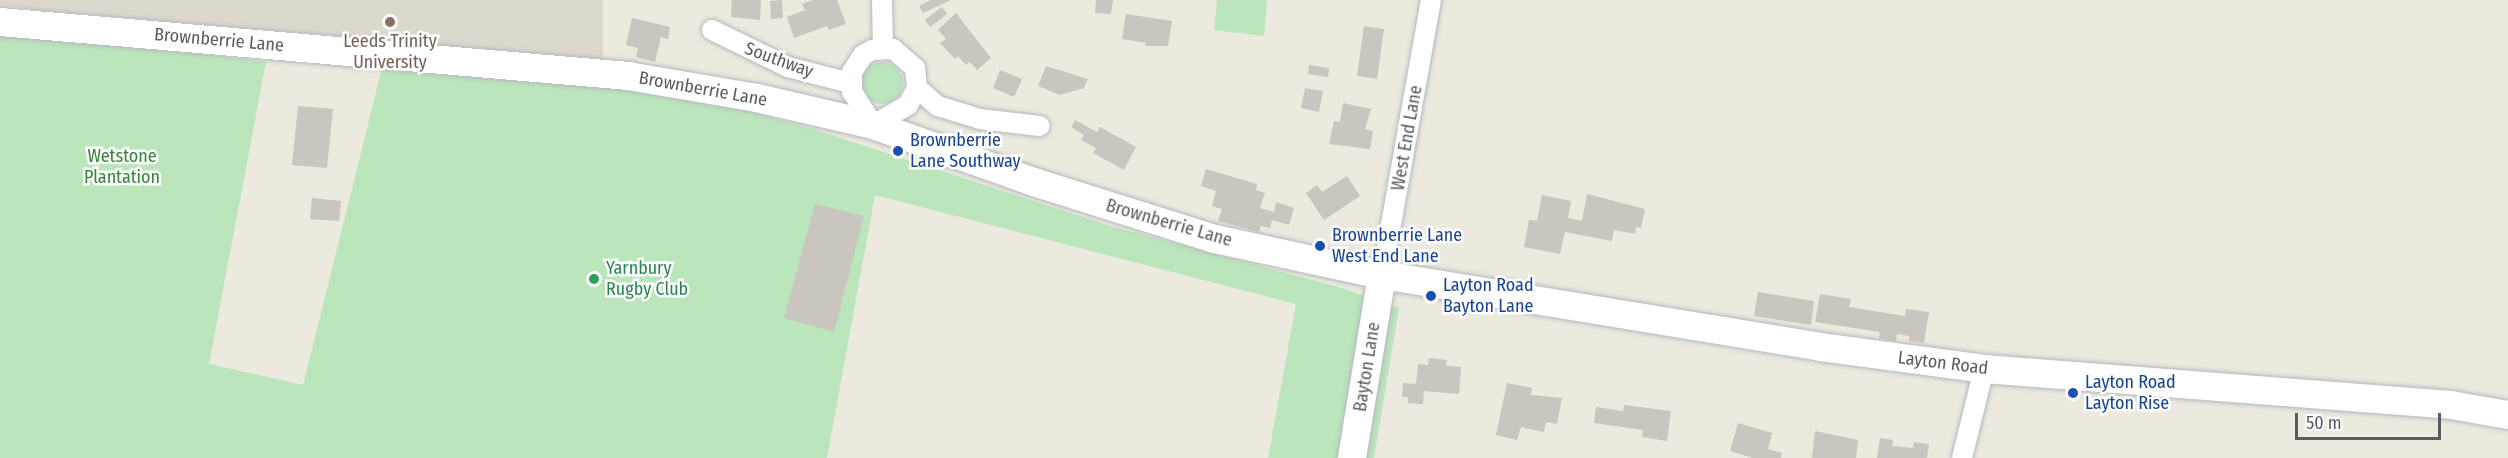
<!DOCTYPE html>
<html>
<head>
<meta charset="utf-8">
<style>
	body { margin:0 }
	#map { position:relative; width:2508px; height:458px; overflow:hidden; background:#ece9df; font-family:"Fira Sans Condensed",sans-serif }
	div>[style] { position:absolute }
	.education>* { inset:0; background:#dcd8ce }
	.green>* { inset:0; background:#bbe5bb }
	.round { border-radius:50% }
	.building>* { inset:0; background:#c9c5bf }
	.roads { filter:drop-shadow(0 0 2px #b5b8bd) drop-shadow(0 0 2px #b5b8bd) }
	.street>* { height:20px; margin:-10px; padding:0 10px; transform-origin:10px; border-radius:10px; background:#fff }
	.secondary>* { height:28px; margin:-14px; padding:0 14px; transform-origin:14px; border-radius:14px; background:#fff }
	.dots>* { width:16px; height:16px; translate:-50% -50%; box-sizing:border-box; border:3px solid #fff; border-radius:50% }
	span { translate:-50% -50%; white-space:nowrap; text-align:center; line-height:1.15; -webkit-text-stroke:5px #fff; paint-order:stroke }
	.street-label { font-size:18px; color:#585c61 }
	.education-label { font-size:18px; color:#785e54 }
	.transit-label { font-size:18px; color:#164399 }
	.left { translate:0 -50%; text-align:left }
	.park-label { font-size:18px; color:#338535 }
	.leisure-label { font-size:18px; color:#27864d }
	.scale { position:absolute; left:2295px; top:413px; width:146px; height:27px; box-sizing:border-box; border:3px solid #585c61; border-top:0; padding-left:8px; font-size:18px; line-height:21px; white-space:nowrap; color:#585c61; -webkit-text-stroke:4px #fff; paint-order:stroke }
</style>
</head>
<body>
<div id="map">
	<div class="education">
		<i style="clip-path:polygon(0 0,603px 0,603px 59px,39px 10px,0 5px)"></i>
	</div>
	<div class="green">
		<i style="clip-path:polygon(1217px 0,1267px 0,1264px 36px,1214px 30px)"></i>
		<i style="clip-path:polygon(0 29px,266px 62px,209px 364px,303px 385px,382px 68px,654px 91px,703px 99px,807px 127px,1107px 225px,1338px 287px,1399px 308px,1374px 458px,1268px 458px,1296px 304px,875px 195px,827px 458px,0 458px)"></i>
		<i class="round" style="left:861px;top:62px;width:42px;height:42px"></i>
	</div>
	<div class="building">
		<i style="clip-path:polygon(732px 0,761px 0,760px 20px,731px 17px)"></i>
		<i style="clip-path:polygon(782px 0,783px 18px,771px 19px,770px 1px)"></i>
		<i style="clip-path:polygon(813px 0,837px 0,846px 24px,829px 30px,827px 26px,794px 38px,787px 17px,805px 10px,802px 4px)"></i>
		<i style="clip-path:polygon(931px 0,951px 0,923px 13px,919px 6px)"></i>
		<i style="clip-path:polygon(1096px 0,1113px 0,1111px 14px,1095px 13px)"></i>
		<i style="clip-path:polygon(942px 7px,947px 14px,930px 27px,925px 20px)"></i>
		<i style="clip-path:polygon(956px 13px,991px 58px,977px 70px,970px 62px,966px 65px,958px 56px,955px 59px,940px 43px,946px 39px,938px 30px)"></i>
		<i style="clip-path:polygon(1126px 14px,1172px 21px,1168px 46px,1145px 46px,1146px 43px,1122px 39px)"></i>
		<i style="clip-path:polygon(632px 18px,670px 27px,668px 39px,661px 37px,655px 62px,636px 57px,638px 48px,626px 45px)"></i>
		<i style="clip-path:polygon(1364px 26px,1384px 29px,1377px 79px,1357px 76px)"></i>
		<i style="clip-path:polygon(1309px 65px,1329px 68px,1328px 77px,1308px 74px)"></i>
		<i style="clip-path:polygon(1046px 66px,1088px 79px,1084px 88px,1060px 95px,1038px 86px)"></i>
		<i style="clip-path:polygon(1000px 70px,1022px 79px,1014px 97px,993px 88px)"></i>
		<i style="clip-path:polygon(1305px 88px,1323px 91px,1319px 112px,1301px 108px)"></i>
		<i style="clip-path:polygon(1343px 103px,1371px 109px,1365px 129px,1373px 131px,1370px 149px,1329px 144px,1334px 121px,1340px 122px)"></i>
		<i style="clip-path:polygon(298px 106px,333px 109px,327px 168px,292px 165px)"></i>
		<i style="clip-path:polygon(1075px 120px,1097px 132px,1100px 127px,1136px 147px,1124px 170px,1093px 153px,1096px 148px,1081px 140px,1084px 135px,1071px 127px)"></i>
		<i style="clip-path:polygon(1206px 169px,1257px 184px,1256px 190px,1265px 193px,1260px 208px,1274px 212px,1276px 202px,1294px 208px,1289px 225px,1272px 220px,1270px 228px,1261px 226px,1259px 232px,1218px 221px,1222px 209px,1212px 206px,1216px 191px,1201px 186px)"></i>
		<i style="clip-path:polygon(1347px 176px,1360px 196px,1324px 220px,1306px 193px,1317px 185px,1322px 192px)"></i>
		<i style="clip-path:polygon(1587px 194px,1645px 209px,1641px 228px,1636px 227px,1635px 234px,1614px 230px,1612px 241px,1565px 232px,1560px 254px,1524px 247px,1529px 220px,1537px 221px,1542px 195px,1571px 201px,1568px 218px,1582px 221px)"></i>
		<i style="clip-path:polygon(312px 198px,341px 201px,339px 221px,310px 219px)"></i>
		<i style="clip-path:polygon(815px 204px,864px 216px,834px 332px,784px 318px)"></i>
		<i style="clip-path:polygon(1758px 292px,1814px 301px,1811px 325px,1754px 316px)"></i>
		<i style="clip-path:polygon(1820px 294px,1851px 299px,1849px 307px,1905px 316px,1906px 309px,1929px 312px,1924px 343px,1909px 341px,1909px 336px,1897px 334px,1896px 341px,1879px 338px,1880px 332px,1815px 322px)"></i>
		<i style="clip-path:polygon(1429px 358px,1447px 360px,1446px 366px,1461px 367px,1459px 394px,1424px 391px,1423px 404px,1408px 403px,1408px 397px,1402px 397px,1403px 383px,1416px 384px,1418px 364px,1428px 365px)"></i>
		<i style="clip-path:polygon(1507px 383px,1532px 388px,1531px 395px,1562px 398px,1557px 424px,1546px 422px,1544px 432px,1521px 427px,1517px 440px,1496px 435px)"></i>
		<i style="clip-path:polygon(1624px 405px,1671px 411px,1667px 441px,1642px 437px,1643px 430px,1594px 423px,1596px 407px,1623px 411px)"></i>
		<i style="clip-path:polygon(1738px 423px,1772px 433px,1768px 449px,1782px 453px,1781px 458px,1753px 458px,1730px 451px)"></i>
		<i style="clip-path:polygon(1815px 431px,1858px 440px,1856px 458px,1812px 458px)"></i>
		<i style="clip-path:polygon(1880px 438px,1893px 440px,1892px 446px,1902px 447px,1913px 448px,1914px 442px,1929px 444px,1927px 458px,1877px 458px)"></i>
	</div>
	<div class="roads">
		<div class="street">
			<i style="left:882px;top:0;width:48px;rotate:88.8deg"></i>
			<i style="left:712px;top:30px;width:85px;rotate:26deg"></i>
			<i style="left:788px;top:67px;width:64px;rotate:14.5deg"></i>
			<i style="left:893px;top:49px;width:29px;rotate:41deg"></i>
			<i style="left:915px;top:68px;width:20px;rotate:84deg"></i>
			<i style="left:917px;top:88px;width:19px;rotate:118deg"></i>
			<i style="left:908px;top:105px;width:40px;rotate:150.3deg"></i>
			<i style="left:873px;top:125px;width:39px;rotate:-122deg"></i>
			<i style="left:852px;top:92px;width:20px;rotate:-90deg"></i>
			<i style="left:852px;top:72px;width:20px;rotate:-57deg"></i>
			<i style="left:863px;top:55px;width:10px;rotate:-29deg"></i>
			<i style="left:872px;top:50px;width:21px;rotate:-3deg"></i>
			<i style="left:917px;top:88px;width:28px;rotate:41deg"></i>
			<i style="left:938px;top:106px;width:44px;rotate:17.2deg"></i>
			<i style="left:980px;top:119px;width:60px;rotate:6.7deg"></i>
			<i style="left:1382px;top:275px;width:279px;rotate:-79.9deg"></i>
			<i style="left:1962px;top:458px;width:92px;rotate:-76.1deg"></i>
		</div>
		<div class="secondary">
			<i style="left:0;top:22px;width:630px;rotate:4.91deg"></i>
			<i style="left:628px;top:76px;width:131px;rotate:9.7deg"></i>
			<i style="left:757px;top:98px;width:119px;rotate:13.1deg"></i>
			<i style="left:873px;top:125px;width:171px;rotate:19.5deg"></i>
			<i style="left:1034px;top:182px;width:190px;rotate:17.5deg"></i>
			<i style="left:1215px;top:239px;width:171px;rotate:12.2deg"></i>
			<i style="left:1382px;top:275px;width:444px;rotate:9.3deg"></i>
			<i style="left:1820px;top:347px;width:165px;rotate:7.6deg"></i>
			<i style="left:1984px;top:369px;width:468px;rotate:4.4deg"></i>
			<i style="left:2451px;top:405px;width:58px;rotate:10deg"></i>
			<i style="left:1352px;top:458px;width:185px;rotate:-80.7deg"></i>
		</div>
	</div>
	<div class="dots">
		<i style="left:390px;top:22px;background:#8d6e63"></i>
		<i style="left:898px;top:151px;background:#1a4fb4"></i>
		<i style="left:1320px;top:246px;background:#1a4fb4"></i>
		<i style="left:594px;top:279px;background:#2e9e5b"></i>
		<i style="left:1431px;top:296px;background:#1a4fb4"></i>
		<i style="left:2073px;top:393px;background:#1a4fb4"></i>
	</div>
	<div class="street-label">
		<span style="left:219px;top:40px;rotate:5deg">Brownberrie Lane</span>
		<span style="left:779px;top:60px;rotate:20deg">Southway</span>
		<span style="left:703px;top:89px;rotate:10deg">Brownberrie Lane</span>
		<span style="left:1407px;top:138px;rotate:-80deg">West End Lane</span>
		<span style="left:1169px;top:223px;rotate:16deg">Brownberrie Lane</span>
		<span style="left:1943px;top:363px;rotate:7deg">Layton Road</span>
		<span style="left:1367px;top:367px;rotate:-81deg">Bayton Lane</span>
	</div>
	<div class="education-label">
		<span style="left:390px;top:52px">Leeds Trinity<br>University</span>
	</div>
	<div class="transit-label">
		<span class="left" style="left:910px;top:151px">Brownberrie<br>Lane Southway</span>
		<span class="left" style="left:1332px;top:246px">Brownberrie Lane<br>West End Lane</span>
		<span class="left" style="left:1443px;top:296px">Layton Road<br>Bayton Lane</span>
		<span class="left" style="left:2085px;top:393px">Layton Road<br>Layton Rise</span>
	</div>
	<div class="park-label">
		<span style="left:122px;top:167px">Wetstone<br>Plantation</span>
	</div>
	<div class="leisure-label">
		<span class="left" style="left:606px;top:279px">Yarnbury<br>Rugby Club</span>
	</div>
	<div class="scale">50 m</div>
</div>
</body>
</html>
